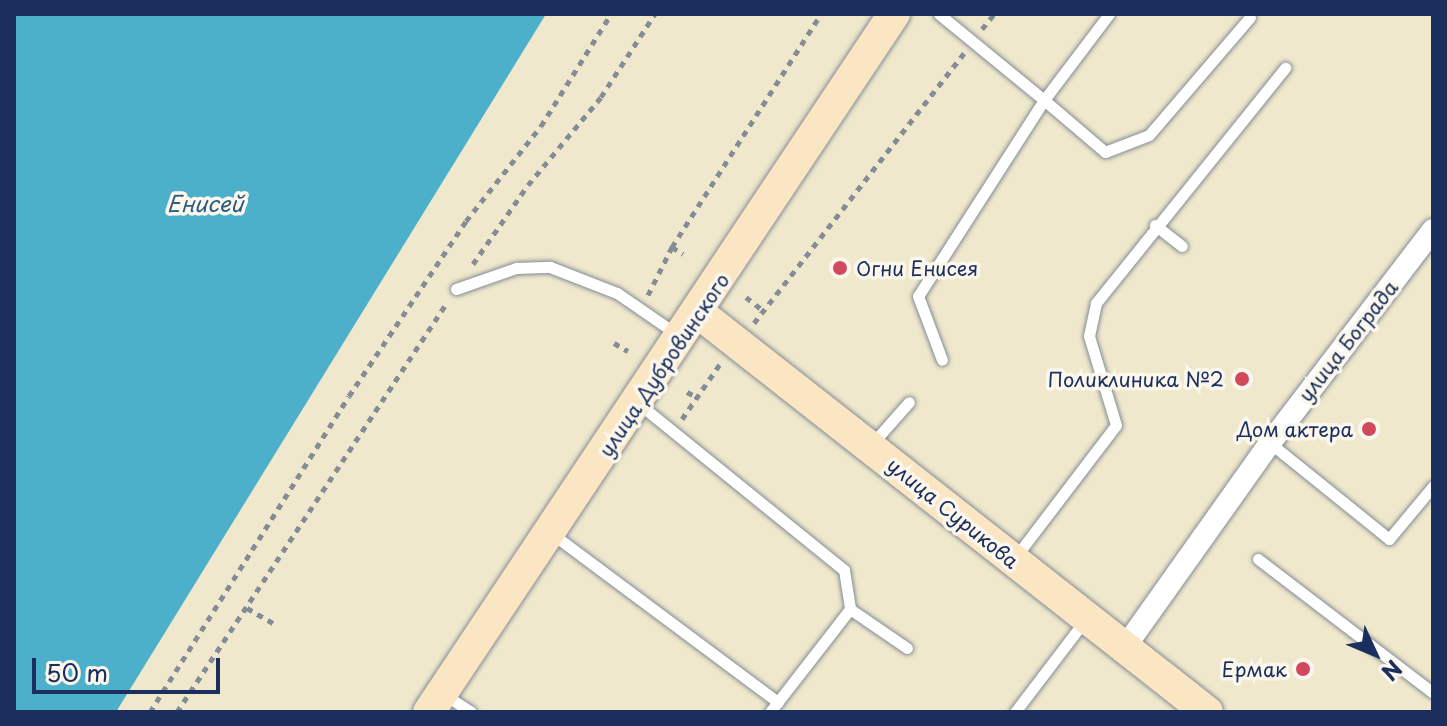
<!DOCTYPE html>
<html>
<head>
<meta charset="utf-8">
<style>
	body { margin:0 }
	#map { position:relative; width:1447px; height:726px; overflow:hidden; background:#efe8cc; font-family:"Playpen Sans",sans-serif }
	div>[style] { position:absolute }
	.water>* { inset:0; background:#4cb0cb }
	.path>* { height:5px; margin-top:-2.5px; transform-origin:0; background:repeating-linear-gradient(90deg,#858c95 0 6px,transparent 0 12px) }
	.roads { filter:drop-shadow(0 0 2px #858c95) drop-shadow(0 0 2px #858c95) }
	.lane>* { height:11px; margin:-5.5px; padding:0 5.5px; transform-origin:5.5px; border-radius:5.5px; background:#fff }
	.street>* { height:22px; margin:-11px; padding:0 11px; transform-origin:11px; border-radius:11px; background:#fff }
	.secondary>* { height:32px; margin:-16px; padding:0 16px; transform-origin:16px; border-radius:16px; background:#fbe6c4 }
	.dots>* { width:22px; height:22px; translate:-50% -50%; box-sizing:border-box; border:4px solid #fbf7ec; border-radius:50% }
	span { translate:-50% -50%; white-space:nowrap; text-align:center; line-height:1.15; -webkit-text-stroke:7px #fbf7ec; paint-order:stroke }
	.poi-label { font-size:20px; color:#1b2f5e }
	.left { translate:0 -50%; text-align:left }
	.right { translate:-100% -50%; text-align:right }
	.street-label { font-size:20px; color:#1b2f5e }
	.water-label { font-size:22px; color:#2c5c84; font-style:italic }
	.frame { position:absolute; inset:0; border:16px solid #1b2f5e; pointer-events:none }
	.north { position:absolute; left:1335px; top:614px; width:80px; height:80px; -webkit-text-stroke:6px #fbf7ec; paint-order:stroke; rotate:134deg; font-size:22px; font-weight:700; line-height:32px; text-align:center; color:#1b2f5e }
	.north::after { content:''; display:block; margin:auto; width:28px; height:36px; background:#1b2f5e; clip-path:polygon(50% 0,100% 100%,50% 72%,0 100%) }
	.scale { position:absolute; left:32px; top:658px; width:188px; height:36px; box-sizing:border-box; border:4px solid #1b2f5e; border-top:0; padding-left:10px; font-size:24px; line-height:28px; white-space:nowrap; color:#1b2f5e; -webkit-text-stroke:6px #fbf7ec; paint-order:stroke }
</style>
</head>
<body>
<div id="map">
	<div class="water">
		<i style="clip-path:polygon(14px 14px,546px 14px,116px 712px,14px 712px)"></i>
	</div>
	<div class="path">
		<i style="left:982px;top:29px;width:19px;rotate:-51deg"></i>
		<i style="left:672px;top:247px;width:13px;rotate:32deg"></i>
		<i style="left:473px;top:264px;width:96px;rotate:-55.2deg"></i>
		<i style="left:528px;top:185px;width:114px;rotate:-50.3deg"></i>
		<i style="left:601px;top:97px;width:99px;rotate:-57deg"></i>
		<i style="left:648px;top:295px;width:54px;rotate:-63.4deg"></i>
		<i style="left:672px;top:247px;width:277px;rotate:-57.4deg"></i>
		<i style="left:746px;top:297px;width:23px;rotate:38deg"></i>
		<i style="left:754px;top:323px;width:342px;rotate:-52.1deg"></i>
		<i style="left:614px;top:343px;width:16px;rotate:30deg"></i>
		<i style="left:687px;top:392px;width:11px;rotate:27deg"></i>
		<i style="left:682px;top:419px;width:67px;rotate:-55.4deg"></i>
		<i style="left:247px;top:608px;width:30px;rotate:30deg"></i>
		<i style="left:150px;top:712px;width:373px;rotate:-57.8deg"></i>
		<i style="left:349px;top:396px;width:211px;rotate:-56.2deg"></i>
		<i style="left:466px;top:221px;width:121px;rotate:-51.7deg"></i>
		<i style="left:541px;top:126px;width:132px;rotate:-58deg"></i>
		<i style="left:177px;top:712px;width:491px;rotate:-56.6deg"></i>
	</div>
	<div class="roads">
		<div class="lane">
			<i style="left:939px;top:14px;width:136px;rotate:39.3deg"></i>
			<i style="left:1044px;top:100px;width:233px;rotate:122.7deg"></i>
			<i style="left:918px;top:296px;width:68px;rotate:69.4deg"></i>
			<i style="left:1109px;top:14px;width:108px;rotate:127.1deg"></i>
			<i style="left:1044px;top:100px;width:80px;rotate:40.4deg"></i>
			<i style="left:1105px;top:152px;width:47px;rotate:-21.1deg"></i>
			<i style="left:1149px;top:135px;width:155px;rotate:-49.4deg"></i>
			<i style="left:1155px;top:225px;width:34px;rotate:38deg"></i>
			<i style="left:456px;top:289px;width:64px;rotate:-19.3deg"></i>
			<i style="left:516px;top:268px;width:34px;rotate:-2deg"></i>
			<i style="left:550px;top:267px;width:72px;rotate:21.2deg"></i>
			<i style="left:617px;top:293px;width:74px;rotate:34.5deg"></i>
			<i style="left:639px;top:404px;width:264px;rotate:39deg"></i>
			<i style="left:844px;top:570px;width:39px;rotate:81deg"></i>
			<i style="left:850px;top:609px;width:69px;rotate:34.4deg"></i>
			<i style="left:1270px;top:443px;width:153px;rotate:38.9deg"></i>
			<i style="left:1389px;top:539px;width:69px;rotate:-50.3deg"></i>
			<i style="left:871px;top:445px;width:57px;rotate:-48.5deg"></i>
			<i style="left:551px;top:533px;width:283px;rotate:36.7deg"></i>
			<i style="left:1014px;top:559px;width:168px;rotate:-52.7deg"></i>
			<i style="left:1116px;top:425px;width:93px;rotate:-106.9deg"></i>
			<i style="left:1089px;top:336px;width:34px;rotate:-78deg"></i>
			<i style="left:1096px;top:303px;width:302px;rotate:-51.2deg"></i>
			<i style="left:1258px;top:559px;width:220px;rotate:37.4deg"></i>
			<i style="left:445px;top:695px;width:31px;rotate:33deg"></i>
			<i style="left:770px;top:712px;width:130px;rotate:-52.2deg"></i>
			<i style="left:1015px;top:712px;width:116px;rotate:-52.7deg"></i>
		</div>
		<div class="street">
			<i style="left:1125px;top:647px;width:250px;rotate:-54.6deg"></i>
			<i style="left:1270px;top:443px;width:268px;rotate:-52.6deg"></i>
		</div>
		<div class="secondary">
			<i style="left:699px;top:313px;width:646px;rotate:38.15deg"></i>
			<i style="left:429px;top:712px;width:839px;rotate:-56.33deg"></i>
		</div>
	</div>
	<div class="dots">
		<i style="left:840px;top:268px;background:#d1495b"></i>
		<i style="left:1242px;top:379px;background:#d1495b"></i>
		<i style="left:1369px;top:429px;background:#d1495b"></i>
		<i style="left:1303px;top:669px;background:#d1495b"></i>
	</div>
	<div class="poi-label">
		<span class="left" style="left:856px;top:268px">Огни Енисея</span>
		<span class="right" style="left:1224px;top:379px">Поликлиника №2</span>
		<span class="right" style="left:1353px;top:429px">Дом актера</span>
		<span class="right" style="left:1287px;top:669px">Ермак</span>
	</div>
	<div class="street-label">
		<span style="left:1348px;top:341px;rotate:-52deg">улица Бограда</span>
		<span style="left:664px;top:365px;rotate:-56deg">улица Дубровинского</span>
		<span style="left:953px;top:513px;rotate:39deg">улица Сурикова</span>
	</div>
	<div class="water-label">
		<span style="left:205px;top:203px">Енисей</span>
	</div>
	<div class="frame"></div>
	<div class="north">N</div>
	<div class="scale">50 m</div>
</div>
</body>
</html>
